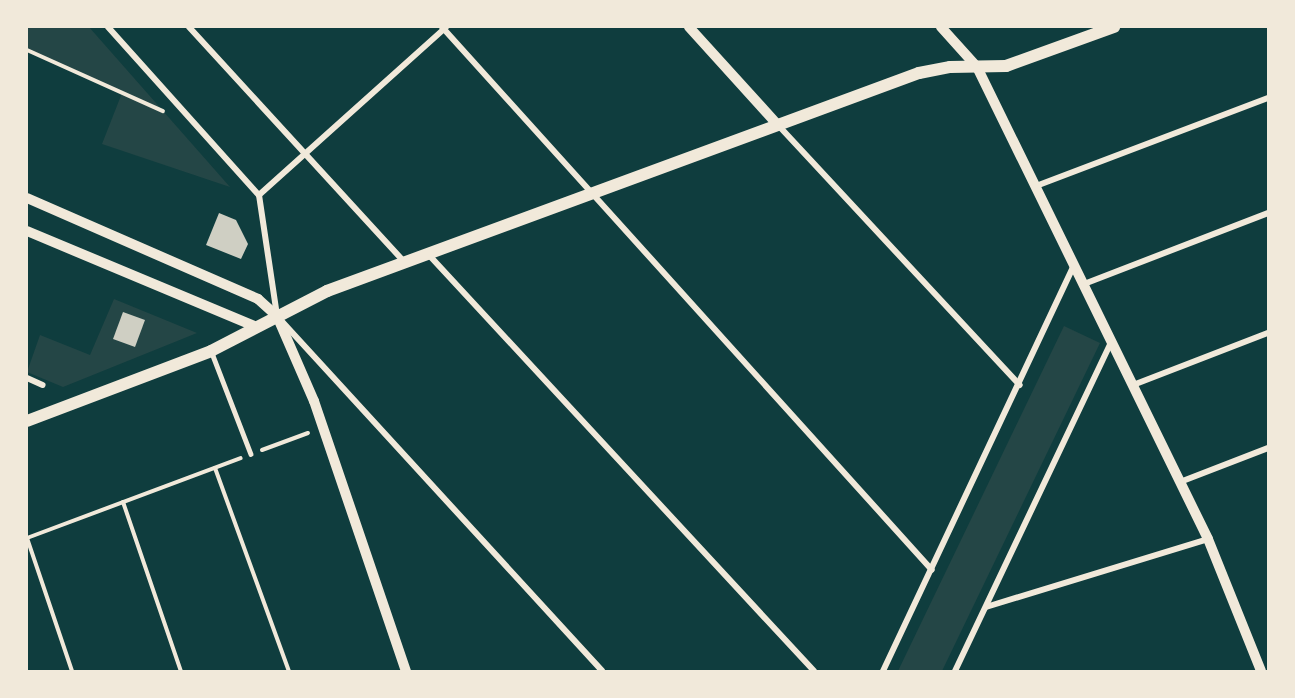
<!DOCTYPE html>
<html>
<head>
<meta charset="utf-8">
<style>
	body { margin:0 }
	#map { position:relative; width:1295px; height:698px; overflow:hidden; background:#0f3d3e; font-family:Arial,sans-serif }
	div>[style] { position:absolute }
	.green>* { inset:0; background:#244646 }
	.building>* { inset:0; background:#cfcfc3 }
	.path>* { height:4px; margin:-2px; padding:0 2px; transform-origin:2px; border-radius:2px; background:#f1e9da }
	.service>* { height:4.5px; margin:-2.25px; padding:0 2.25px; transform-origin:2.25px; border-radius:2.25px; background:#f1e9da }
	.minor>* { height:6px; margin:-3px; padding:0 3px; transform-origin:3px; border-radius:3px; background:#f1e9da }
	.tertiary>* { height:10px; margin:-5px; padding:0 5px; transform-origin:5px; border-radius:5px; background:#f1e9da }
	.secondary>* { height:12px; margin:-6px; padding:0 6px; transform-origin:6px; border-radius:6px; background:#f1e9da }
	span { translate:-50% -50%; white-space:nowrap; text-align:center; line-height:1.15; -webkit-text-stroke:5px #f1e9da; paint-order:stroke }
	.frame { position:absolute; inset:0; border:28px solid #f1e9da; pointer-events:none }
</style>
</head>
<body>
<div id="map">
	<div class="green">
		<i style="clip-path:polygon(27px 27px,89px 27px,230px 187px,102px 144px,122px 93px,27px 50px)"></i>
		<i style="clip-path:polygon(114px 299px,197px 333px,63px 387px,27px 372px,40px 335px,90px 355px)"></i>
		<i style="clip-path:polygon(1064px 326px,1100px 343px,942px 671px,898px 671px)"></i>
	</div>
	<div class="building">
		<i style="clip-path:polygon(219px 213px,236px 220px,248px 244px,241px 259px,206px 245px)"></i>
		<i style="clip-path:polygon(123px 312px,145px 320px,135px 347px,113px 339px)"></i>
	</div>
	<div class="path">
		<i style="left:27px;top:50px;width:149px;rotate:24.2deg"></i>
		<i style="left:262px;top:450px;width:49px;rotate:-20.3deg"></i>
		<i style="left:215px;top:468px;width:216px;rotate:70deg"></i>
		<i style="left:123px;top:502px;width:179px;rotate:71.1deg"></i>
		<i style="left:72px;top:671px;width:140px;rotate:-108.7deg"></i>
		<i style="left:27px;top:538px;width:228px;rotate:-20.5deg"></i>
	</div>
	<div class="service">
		<i style="left:212px;top:353px;width:108px;rotate:68.9deg"></i>
	</div>
	<div class="minor">
		<i style="left:108px;top:27px;width:226px;rotate:48.1deg"></i>
		<i style="left:259px;top:195px;width:122px;rotate:81.5deg"></i>
		<i style="left:277px;top:316px;width:481px;rotate:47.5deg"></i>
		<i style="left:189px;top:27px;width:319px;rotate:47.5deg"></i>
		<i style="left:442px;top:27px;width:731px;rotate:47.94deg"></i>
		<i style="left:778px;top:125px;width:355px;rotate:47.1deg"></i>
		<i style="left:1036px;top:186px;width:248px;rotate:-20.8deg"></i>
		<i style="left:259px;top:195px;width:251px;rotate:-41.9deg"></i>
		<i style="left:428px;top:254px;width:568px;rotate:47.21deg"></i>
		<i style="left:1084px;top:284px;width:197px;rotate:-21.1deg"></i>
		<i style="left:27px;top:378px;width:17px;rotate:24deg"></i>
		<i style="left:1133px;top:385px;width:145px;rotate:-21.1deg"></i>
		<i style="left:1180px;top:482px;width:94px;rotate:-21.1deg"></i>
		<i style="left:986px;top:607px;width:232px;rotate:-17deg"></i>
		<i style="left:883px;top:671px;width:448px;rotate:-64.8deg"></i>
		<i style="left:955px;top:671px;width:365px;rotate:-64.6deg"></i>
	</div>
	<div class="tertiary">
		<i style="left:689px;top:27px;width:132px;rotate:47.8deg"></i>
		<i style="left:941px;top:27px;width:54px;rotate:48deg"></i>
		<i style="left:977px;top:67px;width:525px;rotate:63.92deg"></i>
		<i style="left:1208px;top:539px;width:142px;rotate:68.1deg"></i>
		<i style="left:27px;top:198px;width:252px;rotate:23.6deg"></i>
		<i style="left:258px;top:299px;width:25px;rotate:42deg"></i>
		<i style="left:277px;top:316px;width:93px;rotate:66.5deg"></i>
		<i style="left:314px;top:401px;width:285px;rotate:71.2deg"></i>
		<i style="left:27px;top:231px;width:249px;rotate:22.7deg"></i>
	</div>
	<div class="secondary">
		<i style="left:27px;top:421px;width:197px;rotate:-20.8deg"></i>
		<i style="left:211px;top:351px;width:131px;rotate:-27.3deg"></i>
		<i style="left:327px;top:291px;width:631px;rotate:-20.22deg"></i>
		<i style="left:919px;top:73px;width:32px;rotate:-11deg"></i>
		<i style="left:950px;top:67px;width:56px;rotate:-1deg"></i>
		<i style="left:1006px;top:66px;width:115px;rotate:-19.9deg"></i>
	</div>
	<div class="frame"></div>
</div>
</body>
</html>
